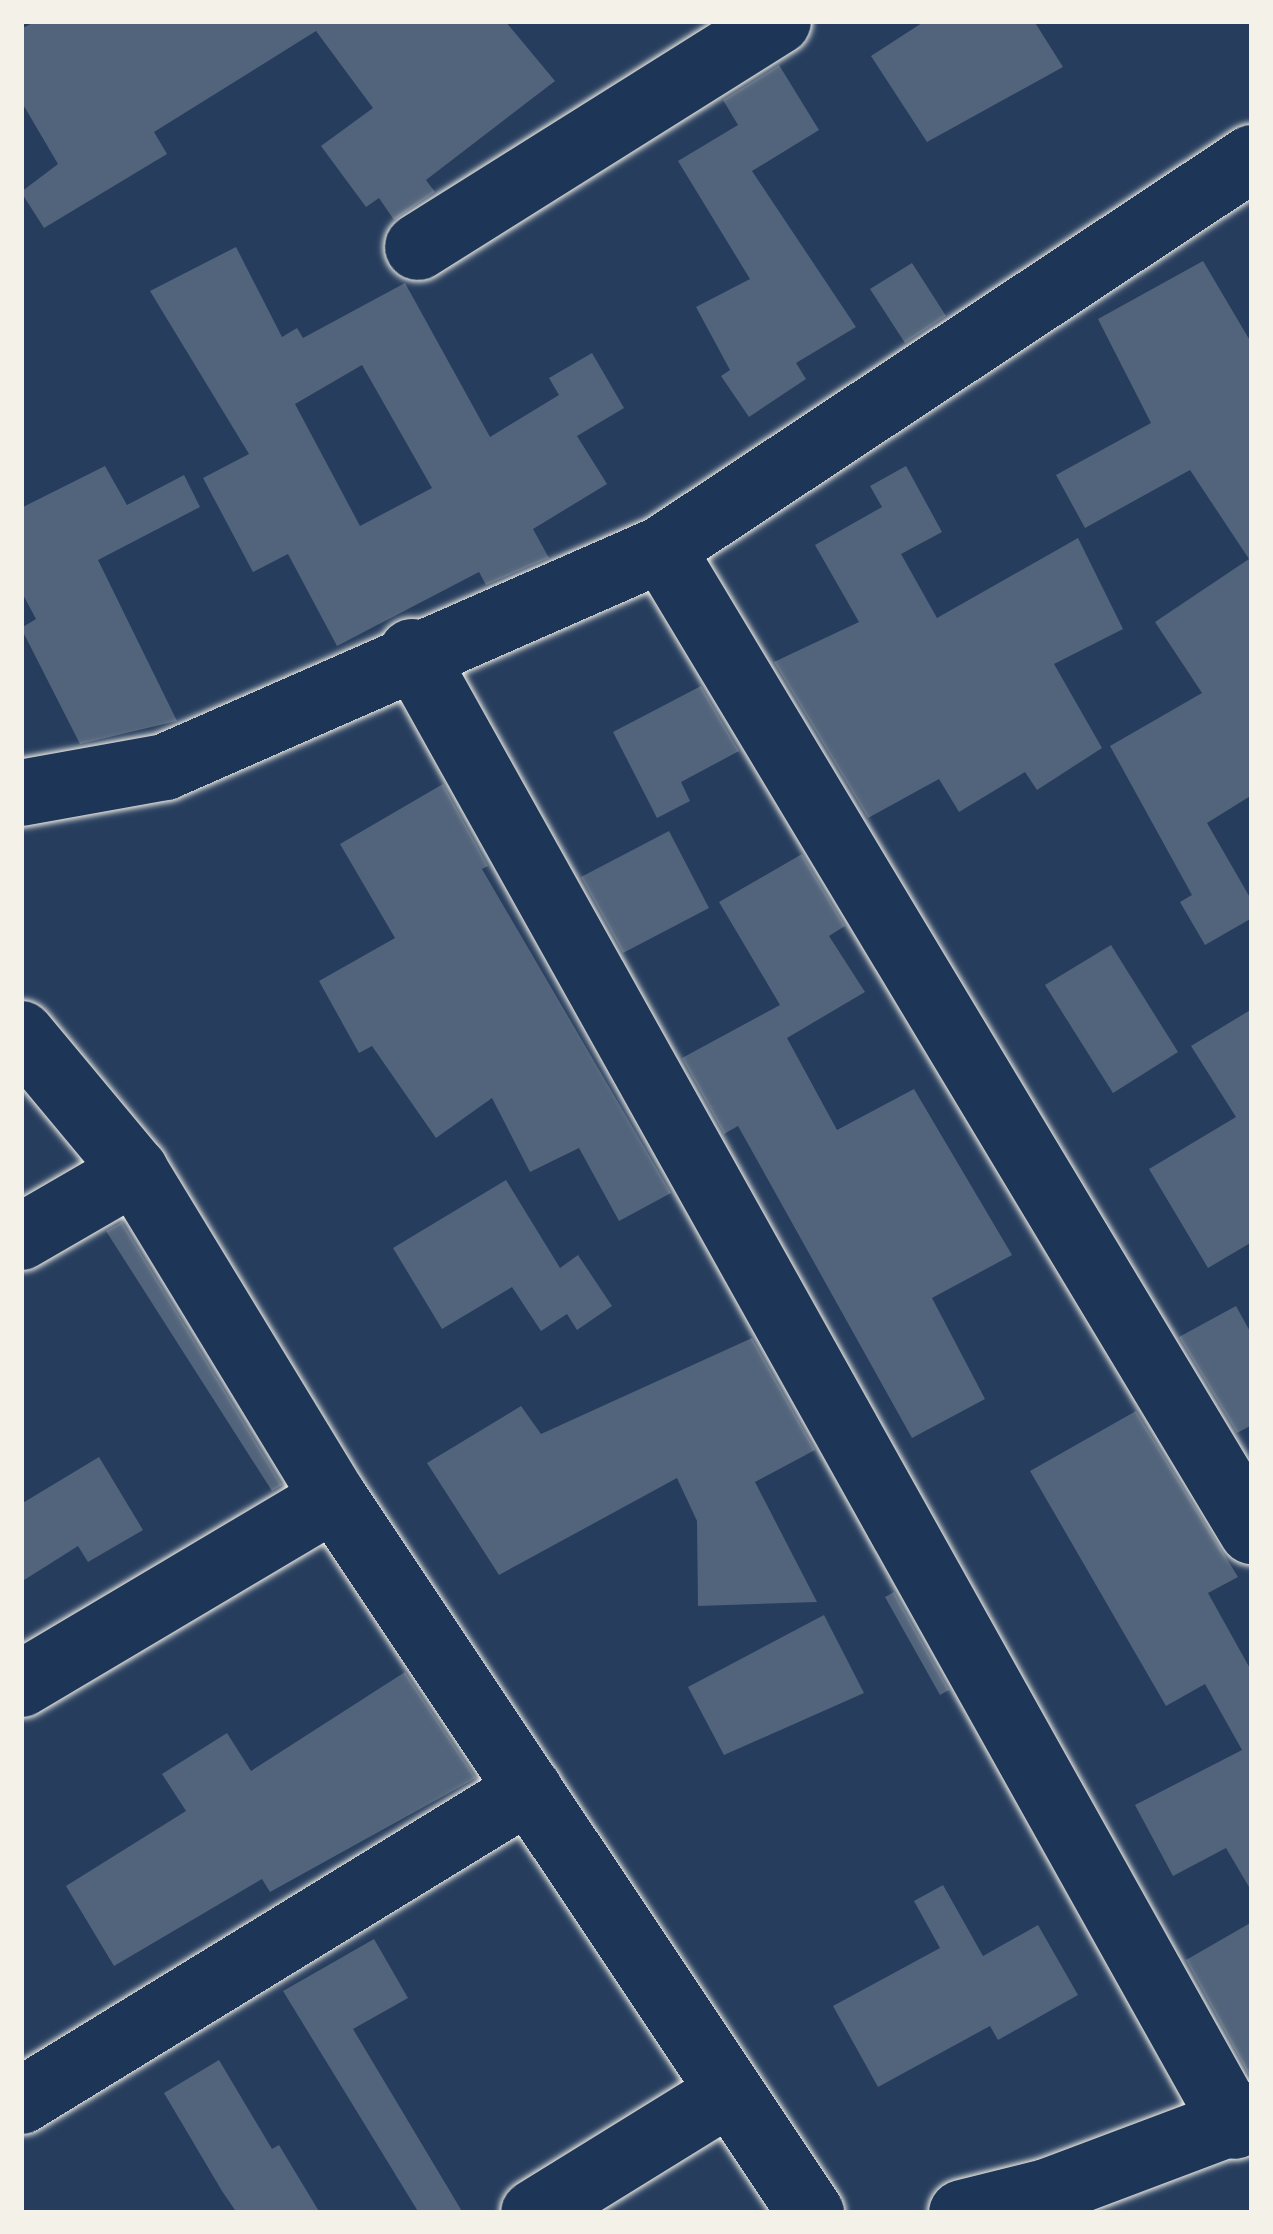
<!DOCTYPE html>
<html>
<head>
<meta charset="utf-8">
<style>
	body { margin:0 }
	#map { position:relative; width:1273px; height:2234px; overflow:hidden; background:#263d5d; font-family:Kalam,sans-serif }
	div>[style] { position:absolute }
	.building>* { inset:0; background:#52647b }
	.roads { filter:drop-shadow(0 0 3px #f4f1e8) drop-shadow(0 0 3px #f4f1e8) }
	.minor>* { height:66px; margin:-33px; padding:0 33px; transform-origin:33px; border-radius:33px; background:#1d3557 }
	span { translate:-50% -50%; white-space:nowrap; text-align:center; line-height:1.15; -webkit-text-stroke:12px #1d3557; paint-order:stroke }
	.frame { position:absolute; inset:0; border:24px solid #f4f1e8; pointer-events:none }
</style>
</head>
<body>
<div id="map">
	<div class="building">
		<i style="clip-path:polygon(36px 21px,505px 21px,555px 81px,426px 180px,435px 192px,394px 220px,379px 198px,366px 207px,321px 146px,373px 108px,316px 31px,154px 132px,167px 154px,44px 228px,21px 192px,58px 164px,21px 101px,21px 29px)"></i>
		<i style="clip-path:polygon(925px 21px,1034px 21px,1063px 67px,927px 142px,871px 56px)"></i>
		<i style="clip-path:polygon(779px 65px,819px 130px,752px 171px,856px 327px,796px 363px,806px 379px,749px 417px,721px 376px,730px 370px,696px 307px,750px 279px,678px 161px,738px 125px,723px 100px)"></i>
		<i style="clip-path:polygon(evenodd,236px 247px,282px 337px,297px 328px,303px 338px,405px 283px,490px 437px,559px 395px,549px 378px,592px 353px,624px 408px,577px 436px,607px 484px,533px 529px,549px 558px,486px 585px,479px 572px,337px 646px,288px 554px,253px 572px,203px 478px,249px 454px,150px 291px,236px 247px,362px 365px,432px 488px,360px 526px,295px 404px,362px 365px)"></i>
		<i style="clip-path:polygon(1203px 261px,1252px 344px,1252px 795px,1207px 823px,1252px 901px,1252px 918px,1205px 945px,1180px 902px,1192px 895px,1110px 746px,1202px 693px,1155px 622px,1249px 559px,1190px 470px,1085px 528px,1056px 475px,1151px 423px,1098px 319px)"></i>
		<i style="clip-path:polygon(912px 263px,946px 316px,905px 343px,870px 289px)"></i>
		<i style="clip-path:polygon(105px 466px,127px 505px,184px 475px,200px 507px,98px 560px,177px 721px,80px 744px,21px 628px,36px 619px,21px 591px,21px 508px)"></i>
		<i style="clip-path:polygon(906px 466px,942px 532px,901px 554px,937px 618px,1078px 538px,1123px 629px,1054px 664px,1102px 748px,1037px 790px,1025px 772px,959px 812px,939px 779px,868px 818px,774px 662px,859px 622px,815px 545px,882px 507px,870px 486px)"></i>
		<i style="clip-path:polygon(701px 686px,739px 751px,681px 782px,690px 801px,657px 818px,613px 732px)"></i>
		<i style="clip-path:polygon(443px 784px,488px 866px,482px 869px,671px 1193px,619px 1221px,579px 1148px,530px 1172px,492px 1098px,436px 1138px,372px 1046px,359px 1053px,319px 981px,395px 938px,340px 844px)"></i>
		<i style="clip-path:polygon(669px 831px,709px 908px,623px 953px,581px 877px)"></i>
		<i style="clip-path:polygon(802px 854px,845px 926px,829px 936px,865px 992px,787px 1038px,837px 1130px,914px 1089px,1012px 1255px,932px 1298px,985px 1399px,912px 1438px,738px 1126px,724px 1134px,682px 1058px,780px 1005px,719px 902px)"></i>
		<i style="clip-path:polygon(1111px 945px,1178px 1052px,1113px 1093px,1045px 985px)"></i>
		<i style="clip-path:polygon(1252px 1009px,1252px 1242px,1208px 1268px,1149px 1169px,1236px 1117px,1191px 1046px)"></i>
		<i style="clip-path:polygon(506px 1180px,560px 1268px,578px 1255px,612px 1306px,577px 1330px,567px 1314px,541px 1331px,512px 1287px,442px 1329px,393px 1248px)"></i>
		<i style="clip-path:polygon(122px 1222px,282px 1485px,272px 1491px,106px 1231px)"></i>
		<i style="clip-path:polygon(1236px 1306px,1252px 1335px,1252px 1425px,1237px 1433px,1179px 1337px)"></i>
		<i style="clip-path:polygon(752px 1338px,815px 1450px,755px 1482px,817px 1602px,698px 1606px,697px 1521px,677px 1478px,499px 1575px,427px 1463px,521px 1406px,541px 1434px)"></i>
		<i style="clip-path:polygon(1136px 1411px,1238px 1577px,1208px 1593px,1252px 1672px,1252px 1892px,1226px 1848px,1173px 1876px,1135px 1805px,1242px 1750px,1205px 1684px,1166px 1706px,1030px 1471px)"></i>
		<i style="clip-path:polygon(99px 1457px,143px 1530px,88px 1562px,78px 1546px,21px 1582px,21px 1504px)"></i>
		<i style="clip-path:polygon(894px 1592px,949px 1690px,940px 1695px,885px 1597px)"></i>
		<i style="clip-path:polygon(824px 1615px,864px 1693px,724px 1755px,688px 1687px)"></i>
		<i style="clip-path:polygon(405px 1672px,476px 1778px,270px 1892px,262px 1879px,114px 1966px,66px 1886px,186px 1811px,162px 1774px,227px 1733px,251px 1771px)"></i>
		<i style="clip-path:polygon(943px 1885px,983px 1956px,1038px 1925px,1078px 1995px,998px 2040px,990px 2026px,878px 2087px,833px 2006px,940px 1948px,914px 1901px)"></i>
		<i style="clip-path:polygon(1252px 1922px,1252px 2078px,1251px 2079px,1186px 1960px)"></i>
		<i style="clip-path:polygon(374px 1939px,408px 1998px,353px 2029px,463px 2213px,419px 2213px,283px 1991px)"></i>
		<i style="clip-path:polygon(219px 2060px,272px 2149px,279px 2145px,320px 2213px,237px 2213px,222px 2191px,164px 2093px)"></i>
	</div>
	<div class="roads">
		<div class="minor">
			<i style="left:418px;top:247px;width:425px;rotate:-32.1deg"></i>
			<i style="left:662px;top:549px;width:1146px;rotate:59deg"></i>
			<i style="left:412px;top:652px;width:1688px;rotate:60.82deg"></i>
			<i style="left:21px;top:793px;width:146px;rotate:-10.2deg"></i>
			<i style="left:165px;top:767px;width:543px;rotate:-23.68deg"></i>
			<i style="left:662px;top:549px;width:708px;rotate:-33.53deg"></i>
			<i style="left:21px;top:1034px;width:178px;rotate:50.2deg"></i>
			<i style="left:135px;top:1171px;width:383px;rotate:58.7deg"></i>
			<i style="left:334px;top:1498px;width:860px;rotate:56.29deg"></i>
			<i style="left:21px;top:1237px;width:132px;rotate:-30.1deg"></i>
			<i style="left:21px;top:1684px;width:364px;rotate:-30.7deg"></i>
			<i style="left:21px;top:2101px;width:596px;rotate:-31.48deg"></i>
			<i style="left:534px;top:2213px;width:227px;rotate:-31.7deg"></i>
			<i style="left:962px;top:2213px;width:88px;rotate:-13.9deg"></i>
			<i style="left:1047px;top:2192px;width:219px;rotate:-20.6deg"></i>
		</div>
	</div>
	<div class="frame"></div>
</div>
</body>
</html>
